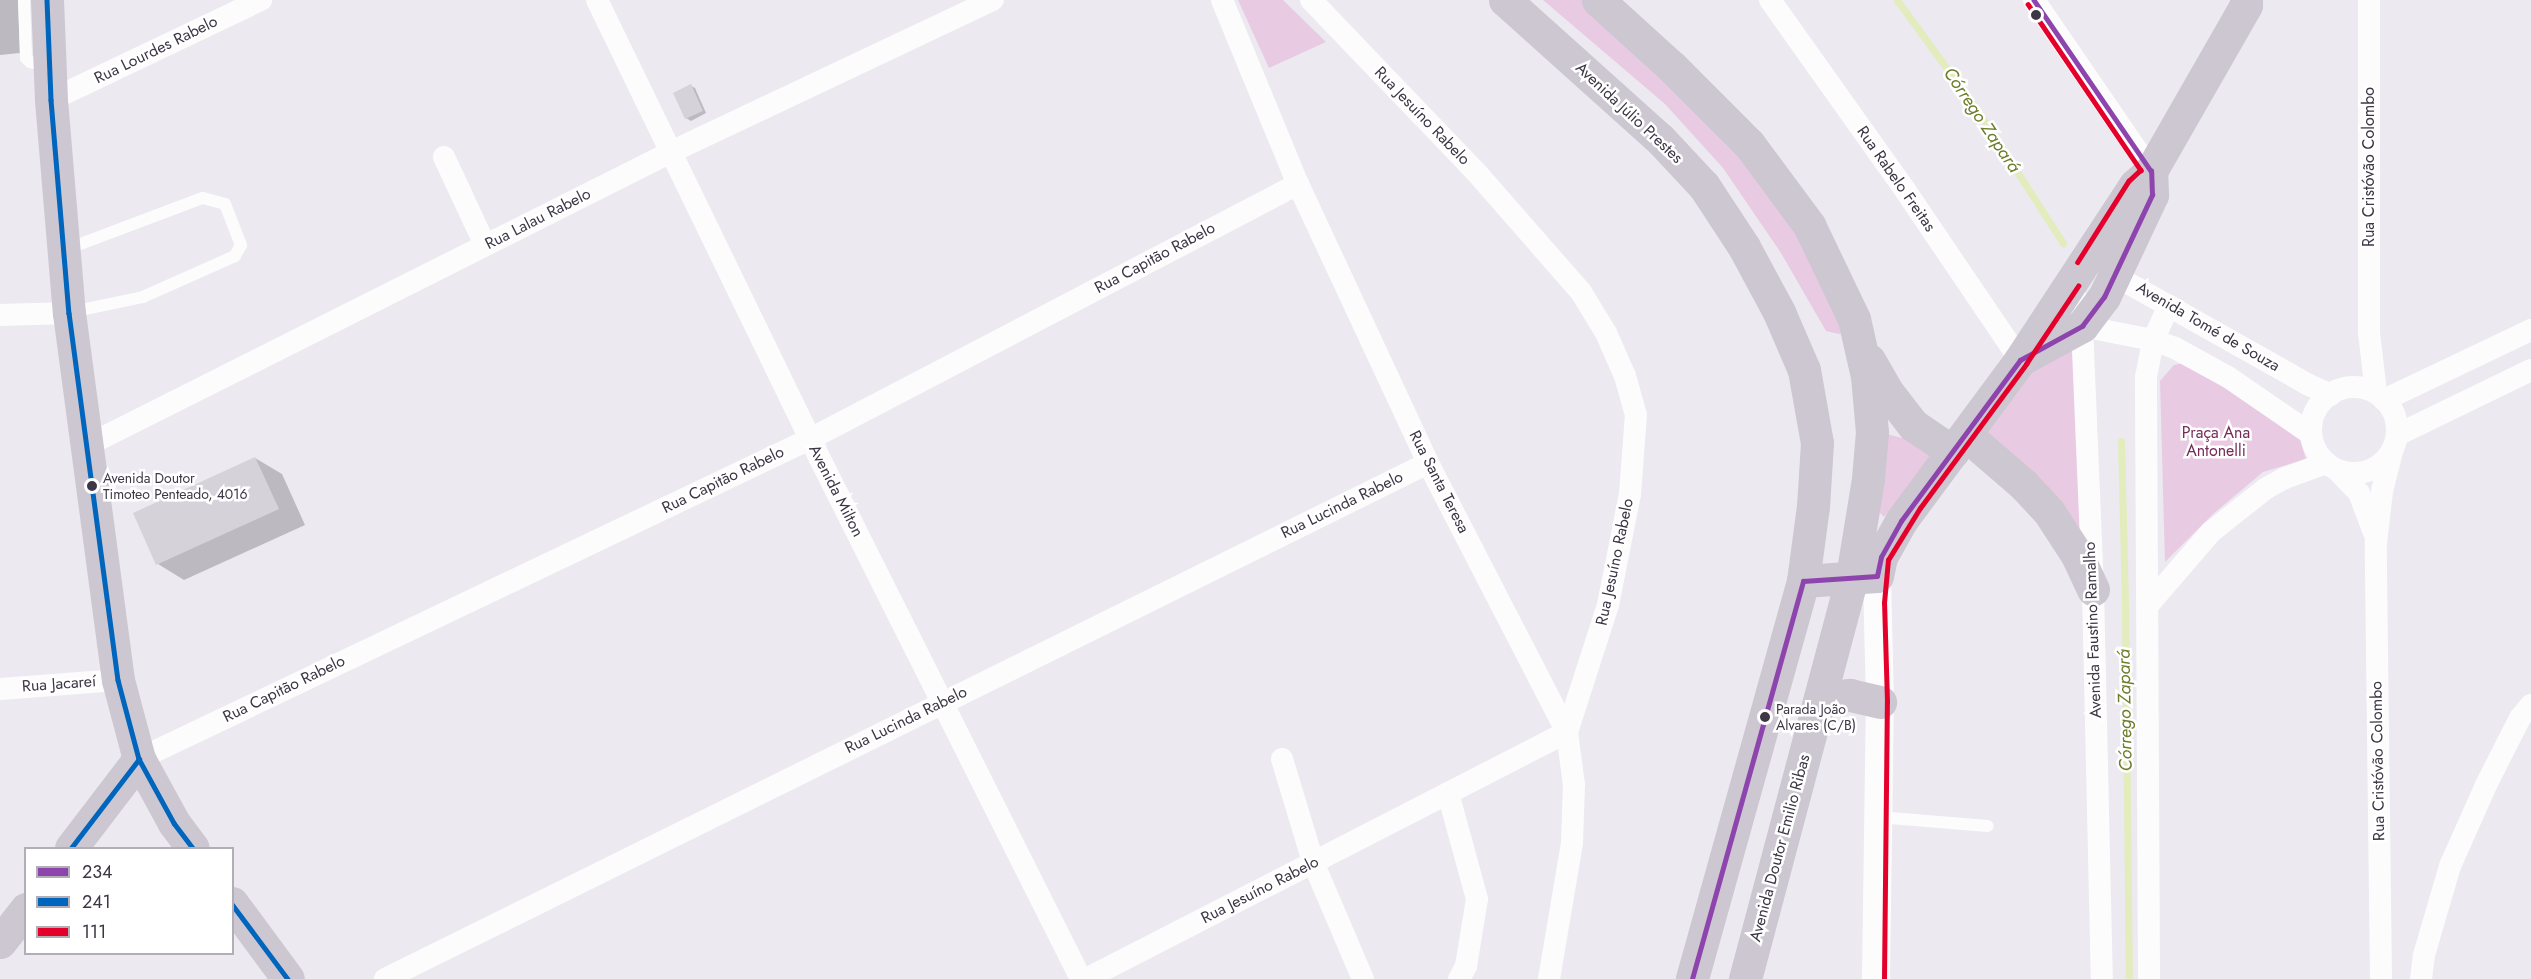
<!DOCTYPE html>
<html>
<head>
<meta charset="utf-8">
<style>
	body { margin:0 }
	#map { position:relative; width:2531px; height:979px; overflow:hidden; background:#ece9f0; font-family:Jost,sans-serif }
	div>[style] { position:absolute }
	.green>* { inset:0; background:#e9cae3 }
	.shadow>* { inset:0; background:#0003 }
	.stream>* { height:7px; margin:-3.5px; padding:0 3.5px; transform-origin:3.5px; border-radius:3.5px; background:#e3ecbc }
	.building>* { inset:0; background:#d5d2d9 }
	.service>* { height:12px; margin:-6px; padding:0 6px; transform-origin:6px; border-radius:6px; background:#fcfcfd }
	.minor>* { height:22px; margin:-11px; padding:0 11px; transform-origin:11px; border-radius:11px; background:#fcfcfd }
	.minor>.ring { margin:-11px; padding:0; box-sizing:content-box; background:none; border:22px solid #fcfcfd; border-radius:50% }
	.tertiary>* { height:28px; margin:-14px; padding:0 14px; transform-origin:14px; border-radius:14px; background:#fcfcfd }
	.secondary>* { height:33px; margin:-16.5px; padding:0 16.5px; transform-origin:16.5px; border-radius:16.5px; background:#ccc7d1 }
	.bus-1>* { height:4.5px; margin:-2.25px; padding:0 2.25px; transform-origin:2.25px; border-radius:2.25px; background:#8e44ad }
	.bus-2>* { height:4.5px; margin:-2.25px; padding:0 2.25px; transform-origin:2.25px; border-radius:2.25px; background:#0065bd }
	.bus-3>* { height:4.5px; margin:-2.25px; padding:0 2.25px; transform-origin:2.25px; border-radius:2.25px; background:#e4002b }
	.dots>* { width:16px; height:16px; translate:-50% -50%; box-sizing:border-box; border:3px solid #fff; border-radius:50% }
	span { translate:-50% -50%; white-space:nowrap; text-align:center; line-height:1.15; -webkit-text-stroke:5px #fff; paint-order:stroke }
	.bus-label { font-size:14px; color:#3c3645 }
	.left { translate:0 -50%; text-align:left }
	.street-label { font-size:16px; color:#3c3645 }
	.park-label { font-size:16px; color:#752b57 }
	.water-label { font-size:18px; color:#6c7e29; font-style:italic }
	.legend { position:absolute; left:24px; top:847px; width:210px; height:108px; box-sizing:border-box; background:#fff; border:2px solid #b1afb5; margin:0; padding:8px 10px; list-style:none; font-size:18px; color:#3c3645 }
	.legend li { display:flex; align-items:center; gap:12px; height:30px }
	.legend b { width:30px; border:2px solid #b1afb5 }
</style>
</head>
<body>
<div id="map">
	<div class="green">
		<i style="clip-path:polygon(1238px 0,1283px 0,1326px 42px,1269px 68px)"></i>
		<i style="clip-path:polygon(1543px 0,1582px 0,1707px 116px,1801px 223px,1850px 330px,1839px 334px,1826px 331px,1781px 253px,1723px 168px,1665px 104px)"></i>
		<i style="clip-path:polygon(2081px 341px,2083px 533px,1979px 433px,2025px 359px)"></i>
		<i style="clip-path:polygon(2190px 362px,2299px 437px,2306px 459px,2263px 472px,2213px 514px,2165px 562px,2160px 381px,2174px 365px)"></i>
		<i style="clip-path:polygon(1879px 432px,1941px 448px,1884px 517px,1871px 504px)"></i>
	</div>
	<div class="shadow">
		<i style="clip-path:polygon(0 0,18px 0,20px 53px,0 55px)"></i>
		<i style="clip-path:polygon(691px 86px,695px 88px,706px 113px,691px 121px,686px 118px)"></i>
		<i style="clip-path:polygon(255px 458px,282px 474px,305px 525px,184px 580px,158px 564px,135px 514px)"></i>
	</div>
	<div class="stream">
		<i style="left:1897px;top:0;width:145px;rotate:54deg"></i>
		<i style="left:1982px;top:117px;width:150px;rotate:57.3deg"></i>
		<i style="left:2121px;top:441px;width:169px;rotate:88.6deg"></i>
		<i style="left:2125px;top:610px;width:369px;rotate:89.4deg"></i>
	</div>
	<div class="building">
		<i style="clip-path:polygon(691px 84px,703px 111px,685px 119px,673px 93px)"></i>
		<i style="clip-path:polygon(255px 457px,279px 509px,156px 565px,133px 513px)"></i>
	</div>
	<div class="service">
		<i style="left:24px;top:0;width:58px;rotate:88deg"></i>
		<i style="left:26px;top:58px;width:6px;rotate:45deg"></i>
		<i style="left:30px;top:62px;width:20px;rotate:15deg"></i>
		<i style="left:67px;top:249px;width:145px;rotate:-20.6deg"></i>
		<i style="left:203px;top:198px;width:23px;rotate:15deg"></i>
		<i style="left:225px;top:204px;width:44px;rotate:68.7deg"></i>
		<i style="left:241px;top:245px;width:13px;rotate:119deg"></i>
		<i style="left:235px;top:256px;width:101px;rotate:156deg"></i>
		<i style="left:143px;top:297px;width:74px;rotate:168.2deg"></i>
		<i style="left:1878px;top:817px;width:110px;rotate:4.7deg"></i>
	</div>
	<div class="minor">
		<i style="left:597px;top:0;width:488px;rotate:64.1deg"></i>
		<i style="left:810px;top:439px;width:604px;rotate:63.35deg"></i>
		<i style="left:1222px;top:0;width:199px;rotate:67.6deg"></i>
		<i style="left:1298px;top:184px;width:308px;rotate:65deg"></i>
		<i style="left:1428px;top:463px;width:303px;rotate:62.7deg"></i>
		<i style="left:1567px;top:732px;width:53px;rotate:82.5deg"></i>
		<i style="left:1574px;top:785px;width:58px;rotate:92deg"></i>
		<i style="left:1572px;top:843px;width:138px;rotate:99.6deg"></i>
		<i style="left:1770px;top:0;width:233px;rotate:54.6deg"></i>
		<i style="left:1905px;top:190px;width:205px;rotate:55.9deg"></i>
		<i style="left:2034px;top:0;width:207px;rotate:55.6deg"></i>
		<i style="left:2369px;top:0;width:333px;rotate:90deg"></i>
		<i style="left:2369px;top:333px;width:60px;rotate:83.3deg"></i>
		<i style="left:51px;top:100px;width:233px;rotate:-25.5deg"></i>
		<i style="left:444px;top:157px;width:97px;rotate:65deg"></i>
		<i style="left:2103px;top:269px;width:236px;rotate:29.4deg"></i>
		<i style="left:2309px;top:385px;width:24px;rotate:24deg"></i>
		<i style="left:2072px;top:282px;width:45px;rotate:77.2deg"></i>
		<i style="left:2082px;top:326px;width:264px;rotate:87.6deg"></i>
		<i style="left:2093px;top:590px;width:389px;rotate:88.7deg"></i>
		<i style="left:0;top:315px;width:69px;rotate:-1.7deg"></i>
		<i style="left:2082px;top:326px;width:72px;rotate:11.2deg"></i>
		<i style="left:2153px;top:340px;width:23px;rotate:20deg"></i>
		<i style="left:2175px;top:348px;width:60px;rotate:28.7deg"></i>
		<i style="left:2228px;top:377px;width:101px;rotate:34.5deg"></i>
		<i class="ring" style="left:2311px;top:387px;width:64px;height:64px"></i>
		<i style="left:2384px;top:400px;width:163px;rotate:-25.5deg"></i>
		<i style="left:2397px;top:435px;width:149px;rotate:-25.9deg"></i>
		<i style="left:88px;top:445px;width:652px;rotate:-26.68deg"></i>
		<i style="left:671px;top:152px;width:356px;rotate:-25.3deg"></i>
		<i style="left:2338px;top:471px;width:30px;rotate:46deg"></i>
		<i style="left:2359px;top:493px;width:43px;rotate:69.4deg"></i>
		<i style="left:2149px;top:604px;width:95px;rotate:-49.3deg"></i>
		<i style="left:2211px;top:532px;width:69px;rotate:-38.5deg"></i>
		<i style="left:2265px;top:489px;width:23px;rotate:-29deg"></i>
		<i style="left:2285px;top:478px;width:44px;rotate:-20.1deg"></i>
		<i style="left:0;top:689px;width:118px;rotate:-4.4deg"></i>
		<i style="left:139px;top:759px;width:743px;rotate:-25.5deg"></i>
		<i style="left:810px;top:439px;width:551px;rotate:-27.59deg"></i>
		<i style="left:1282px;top:759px;width:108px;rotate:73.2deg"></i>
		<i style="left:1313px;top:862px;width:127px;rotate:66.9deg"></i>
		<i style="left:1448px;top:793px;width:110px;rotate:74.7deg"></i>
		<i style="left:1477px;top:899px;width:68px;rotate:99.3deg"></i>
		<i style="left:1466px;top:966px;width:15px;rotate:118deg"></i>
		<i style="left:385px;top:979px;width:1164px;rotate:-26.32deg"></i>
		<i style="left:1086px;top:979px;width:541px;rotate:-27.18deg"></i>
		<i style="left:1567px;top:732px;width:133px;rotate:-72.1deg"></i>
		<i style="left:1608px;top:605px;width:113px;rotate:-78.8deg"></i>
		<i style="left:1630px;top:494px;width:79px;rotate:-85.7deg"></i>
		<i style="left:1636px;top:415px;width:41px;rotate:-105.8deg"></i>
		<i style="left:1625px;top:376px;width:47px;rotate:-113.8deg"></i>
		<i style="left:1606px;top:333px;width:48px;rotate:-121.4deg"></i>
		<i style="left:1581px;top:292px;width:161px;rotate:-131.2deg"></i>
		<i style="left:1475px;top:171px;width:237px;rotate:-133.8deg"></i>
		<i style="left:2149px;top:979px;width:602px;rotate:-90.29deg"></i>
		<i style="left:2146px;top:377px;width:38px;rotate:-79deg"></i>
		<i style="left:2153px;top:340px;width:38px;rotate:-65deg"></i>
		<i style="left:2381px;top:979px;width:436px;rotate:-90.7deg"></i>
		<i style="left:2376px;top:543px;width:52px;rotate:-83.4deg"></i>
		<i style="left:2382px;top:491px;width:44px;rotate:-75.7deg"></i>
		<i style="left:2421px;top:979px;width:24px;rotate:-83deg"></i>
		<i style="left:2424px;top:955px;width:93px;rotate:-73.7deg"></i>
		<i style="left:2450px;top:866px;width:89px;rotate:-66deg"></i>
		<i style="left:2486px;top:785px;width:75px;rotate:-63.1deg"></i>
		<i style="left:2520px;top:718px;width:17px;rotate:-50deg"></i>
	</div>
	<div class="tertiary">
		<i style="left:1876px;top:979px;width:277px;rotate:-89.2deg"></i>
		<i style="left:1880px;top:702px;width:126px;rotate:-91.4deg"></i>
	</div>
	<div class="secondary">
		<i style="left:47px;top:0;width:100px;rotate:87.7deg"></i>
		<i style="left:51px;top:100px;width:214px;rotate:85.2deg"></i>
		<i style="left:69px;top:313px;width:370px;rotate:82.4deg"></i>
		<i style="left:118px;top:680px;width:82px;rotate:75.1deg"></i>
		<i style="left:139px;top:759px;width:73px;rotate:61.3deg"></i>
		<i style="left:174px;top:823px;width:31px;rotate:53deg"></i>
		<i style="left:1505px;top:0;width:208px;rotate:41.9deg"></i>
		<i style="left:1660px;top:139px;width:64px;rotate:46.9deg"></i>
		<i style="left:1704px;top:186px;width:73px;rotate:56.7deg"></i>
		<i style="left:1744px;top:247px;width:74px;rotate:61.7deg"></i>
		<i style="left:1779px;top:312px;width:63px;rotate:66.7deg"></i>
		<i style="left:1804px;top:370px;width:74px;rotate:79.9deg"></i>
		<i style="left:1817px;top:443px;width:63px;rotate:93.6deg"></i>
		<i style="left:1813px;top:506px;width:76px;rotate:97.6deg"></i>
		<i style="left:1803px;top:581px;width:413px;rotate:105.6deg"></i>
		<i style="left:1598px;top:0;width:100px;rotate:42.2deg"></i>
		<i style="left:1672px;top:67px;width:109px;rotate:45deg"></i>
		<i style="left:1749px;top:144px;width:101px;rotate:53.5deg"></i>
		<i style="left:1809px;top:225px;width:104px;rotate:64.4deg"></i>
		<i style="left:1854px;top:319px;width:58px;rotate:77.2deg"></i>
		<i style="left:1867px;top:376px;width:56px;rotate:84.9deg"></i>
		<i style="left:1872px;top:432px;width:47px;rotate:94.9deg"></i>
		<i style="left:1868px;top:479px;width:99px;rotate:99.3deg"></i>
		<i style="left:1852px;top:577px;width:416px;rotate:104.9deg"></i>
		<i style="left:2025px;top:357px;width:65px;rotate:-28.5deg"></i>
		<i style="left:2082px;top:326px;width:36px;rotate:-53deg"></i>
		<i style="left:2104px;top:297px;width:113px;rotate:-64.8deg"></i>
		<i style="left:2152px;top:195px;width:24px;rotate:-92deg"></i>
		<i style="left:1869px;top:360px;width:34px;rotate:60deg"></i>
		<i style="left:1886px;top:390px;width:44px;rotate:52.4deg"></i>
		<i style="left:1913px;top:425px;width:48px;rotate:34deg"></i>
		<i style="left:1966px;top:435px;width:75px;rotate:40.7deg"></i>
		<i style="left:2023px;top:484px;width:38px;rotate:47deg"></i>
		<i style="left:2049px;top:512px;width:51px;rotate:56.9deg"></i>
		<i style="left:2077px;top:555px;width:38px;rotate:65deg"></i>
		<i style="left:1803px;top:581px;width:74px;rotate:-3.9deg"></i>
		<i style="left:1877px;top:576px;width:19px;rotate:-78deg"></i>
		<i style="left:1881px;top:557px;width:41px;rotate:-60.9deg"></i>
		<i style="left:1901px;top:521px;width:200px;rotate:-53.5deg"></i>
		<i style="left:2020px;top:360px;width:209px;rotate:-56.7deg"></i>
		<i style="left:2135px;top:185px;width:21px;rotate:-41deg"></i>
		<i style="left:2151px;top:171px;width:191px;rotate:-60.2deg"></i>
		<i style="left:2246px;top:5px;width:5px;rotate:-90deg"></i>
		<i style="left:1820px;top:698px;width:30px;rotate:-6deg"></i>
		<i style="left:1850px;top:695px;width:31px;rotate:13deg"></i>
		<i style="left:71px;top:848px;width:112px;rotate:-52.6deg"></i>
		<i style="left:232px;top:903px;width:94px;rotate:53.6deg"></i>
		<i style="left:0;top:942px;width:42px;rotate:-51.8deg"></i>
	</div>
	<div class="bus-1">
		<i style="left:2034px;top:0;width:207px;rotate:55.6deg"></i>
		<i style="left:1877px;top:576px;width:19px;rotate:-78deg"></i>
		<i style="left:1881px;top:557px;width:41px;rotate:-60.9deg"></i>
		<i style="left:1901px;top:521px;width:200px;rotate:-53.5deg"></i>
		<i style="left:2020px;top:360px;width:71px;rotate:-28.7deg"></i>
		<i style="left:2082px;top:326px;width:36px;rotate:-53deg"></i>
		<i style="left:2104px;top:297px;width:113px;rotate:-64.8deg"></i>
		<i style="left:2152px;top:195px;width:24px;rotate:-92deg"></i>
		<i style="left:1692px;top:979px;width:413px;rotate:-74.4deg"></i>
		<i style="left:1803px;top:581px;width:74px;rotate:-3.9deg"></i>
	</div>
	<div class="bus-2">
		<i style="left:47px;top:0;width:100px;rotate:87.7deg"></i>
		<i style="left:51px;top:100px;width:214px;rotate:85.2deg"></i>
		<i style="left:69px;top:313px;width:370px;rotate:82.4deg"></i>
		<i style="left:118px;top:680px;width:82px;rotate:75.1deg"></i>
		<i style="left:139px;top:759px;width:73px;rotate:61.3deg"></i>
		<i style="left:174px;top:823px;width:31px;rotate:53deg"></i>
		<i style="left:71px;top:848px;width:112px;rotate:-52.6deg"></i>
		<i style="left:232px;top:904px;width:94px;rotate:53.3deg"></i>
	</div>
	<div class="bus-3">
		<i style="left:2028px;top:4px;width:201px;rotate:55.8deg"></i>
		<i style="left:2141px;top:170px;width:16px;rotate:137deg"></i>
		<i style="left:2129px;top:181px;width:96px;rotate:122.2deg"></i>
		<i style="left:1884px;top:979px;width:277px;rotate:-89.4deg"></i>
		<i style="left:1887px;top:702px;width:99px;rotate:-91.7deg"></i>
		<i style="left:1884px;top:603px;width:43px;rotate:-84.7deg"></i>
		<i style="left:1888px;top:560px;width:61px;rotate:-58.4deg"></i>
		<i style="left:1920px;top:508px;width:179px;rotate:-53.6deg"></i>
		<i style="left:2026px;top:364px;width:94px;rotate:-56.3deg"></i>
	</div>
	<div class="dots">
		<i style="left:2036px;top:15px;background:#3c3645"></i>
		<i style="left:92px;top:486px;background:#3c3645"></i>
		<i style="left:1765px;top:717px;background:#3c3645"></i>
	</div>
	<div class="bus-label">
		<span class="left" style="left:103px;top:486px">Avenida Doutor<br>Timoteo Penteado, 4016</span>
		<span class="left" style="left:1776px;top:717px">Parada João<br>Alvares (C/B)</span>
	</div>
	<div class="street-label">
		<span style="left:156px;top:50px;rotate:-26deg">Rua Lourdes Rabelo</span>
		<span style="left:1629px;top:113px;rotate:43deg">Avenida Júlio Prestes</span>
		<span style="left:1422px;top:116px;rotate:46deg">Rua Jesuíno Rabelo</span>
		<span style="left:2369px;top:167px;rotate:-90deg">Rua Cristóvão Colombo</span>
		<span style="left:1896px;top:179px;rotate:55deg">Rua Rabelo Freitas</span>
		<span style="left:538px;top:219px;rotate:-27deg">Rua Lalau Rabelo</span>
		<span style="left:1155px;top:258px;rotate:-28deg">Rua Capitão Rabelo</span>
		<span style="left:2208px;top:327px;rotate:30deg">Avenida Tomé de Souza</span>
		<span style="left:723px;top:480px;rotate:-26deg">Rua Capitão Rabelo</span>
		<span style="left:1439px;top:482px;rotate:63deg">Rua Santa Teresa</span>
		<span style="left:836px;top:491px;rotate:63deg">Avenida Milton</span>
		<span style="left:1342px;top:505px;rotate:-26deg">Rua Lucinda Rabelo</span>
		<span style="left:1615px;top:562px;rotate:-78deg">Rua Jesuíno Rabelo</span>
		<span style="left:2093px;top:630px;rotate:-92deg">Avenida Faustino Ramalho</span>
		<span style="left:59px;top:684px;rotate:-4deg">Rua Jacareí</span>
		<span style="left:284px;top:689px;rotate:-26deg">Rua Capitão Rabelo</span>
		<span style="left:906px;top:720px;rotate:-26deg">Rua Lucinda Rabelo</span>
		<span style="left:2378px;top:761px;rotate:-91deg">Rua Cristóvão Colombo</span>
		<span style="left:1780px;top:848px;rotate:-75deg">Avenida Doutor Emilio Ribas</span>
		<span style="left:1260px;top:890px;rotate:-27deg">Rua Jesuíno Rabelo</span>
	</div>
	<div class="park-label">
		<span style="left:2216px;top:442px">Praça Ana<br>Antonelli</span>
	</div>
	<div class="water-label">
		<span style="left:1982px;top:120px;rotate:56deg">Córrego Zapará</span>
		<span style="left:2125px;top:710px;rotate:-91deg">Córrego Zapará</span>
	</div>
	<ul class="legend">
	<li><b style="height:8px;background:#8e44ad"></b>234</li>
	<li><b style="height:8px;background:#0065bd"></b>241</li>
	<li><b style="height:8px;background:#e4002b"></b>111</li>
	</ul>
</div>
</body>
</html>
